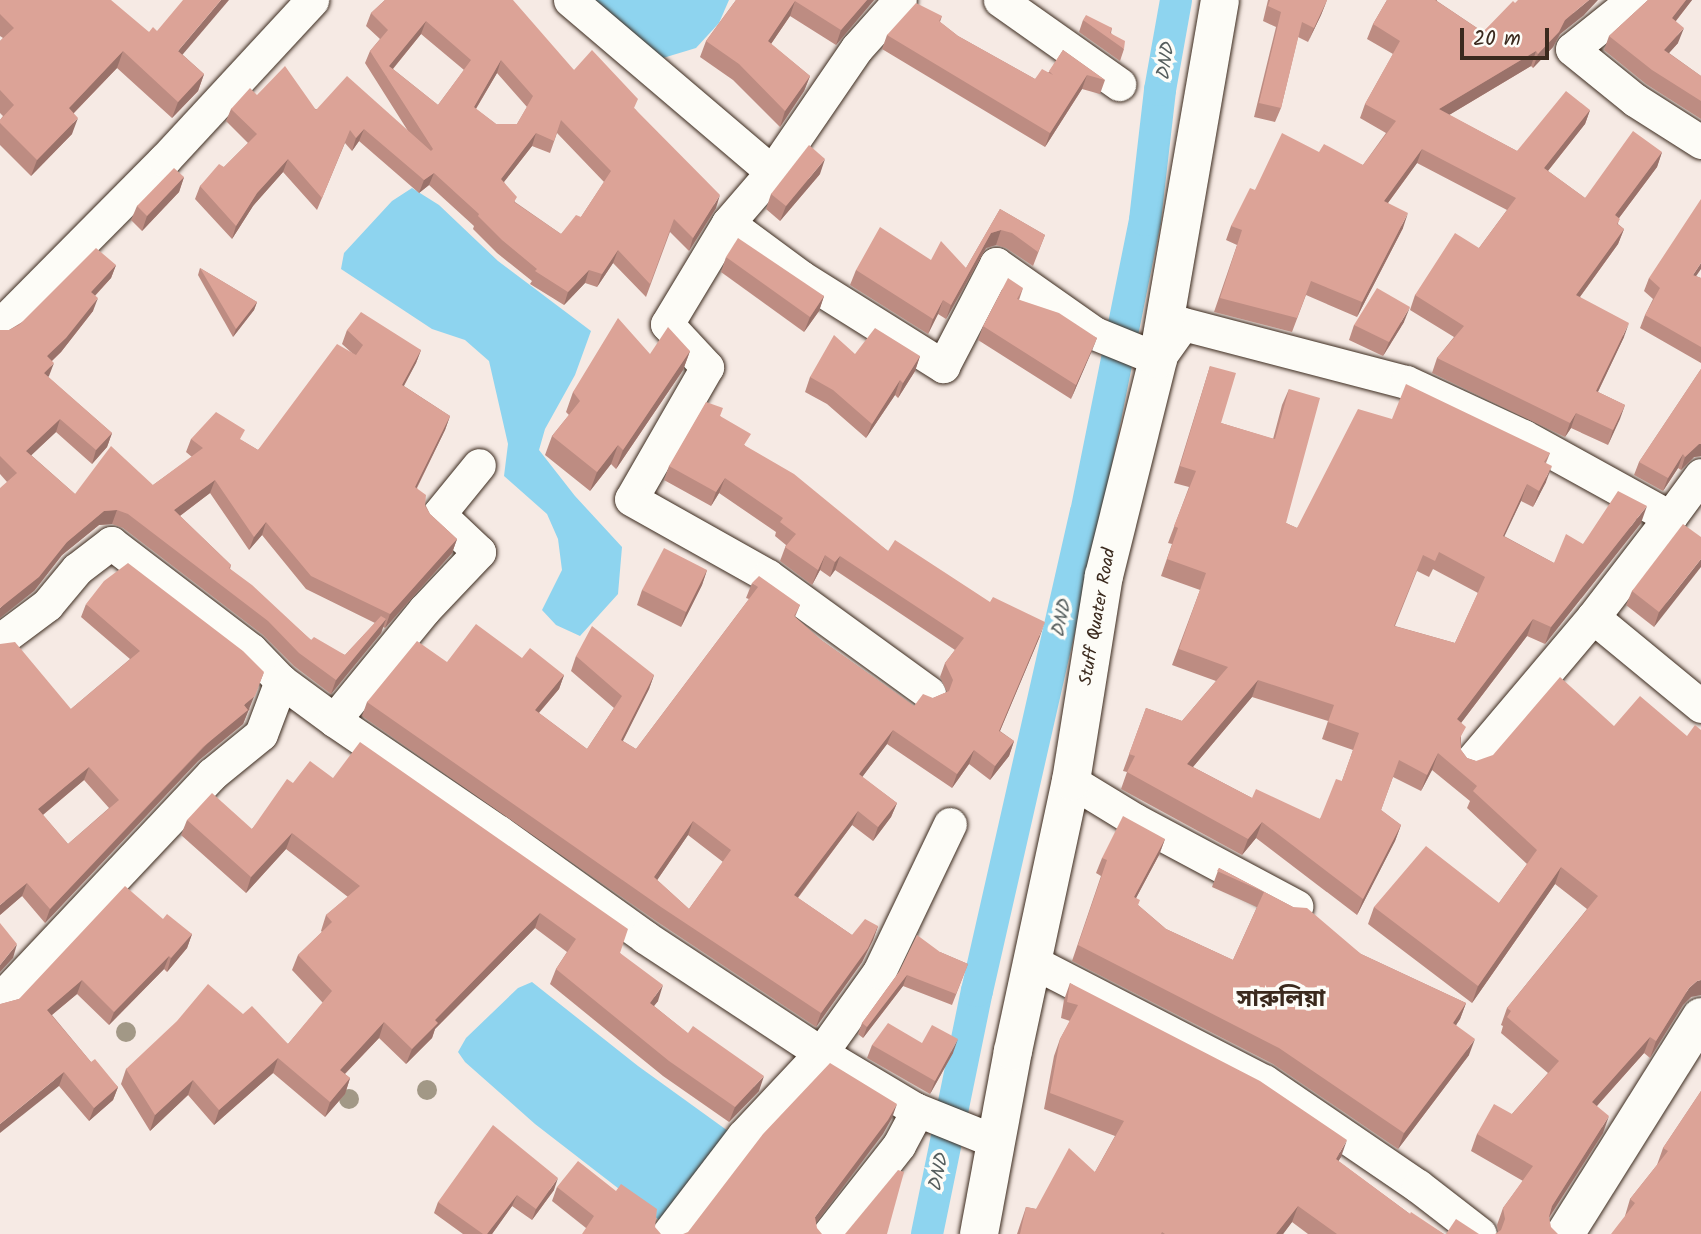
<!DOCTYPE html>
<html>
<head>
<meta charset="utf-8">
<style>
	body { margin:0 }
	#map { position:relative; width:1701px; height:1234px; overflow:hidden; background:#f6eae4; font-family:Kalam,"Noto Sans Bengali",sans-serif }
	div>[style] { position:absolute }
	.water>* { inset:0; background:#8ed4ef }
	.canal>* { height:32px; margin:-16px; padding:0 16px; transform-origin:16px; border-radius:16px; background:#8ed4ef }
	.roads { filter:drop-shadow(0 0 2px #3b2a1e) drop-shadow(0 0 2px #3b2a1e) }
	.minor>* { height:33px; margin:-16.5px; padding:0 16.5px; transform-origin:16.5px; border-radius:16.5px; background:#fdfcf7 }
	.tertiary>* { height:38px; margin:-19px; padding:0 19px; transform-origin:19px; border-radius:19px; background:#fdfcf7 }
	.trees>* { width:20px; height:20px; margin:-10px; border-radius:50%; background:#a29886 }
	.wall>* { inset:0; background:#bd8c82 }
	.shaded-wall>* { inset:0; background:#9a726a }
	.building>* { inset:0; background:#dca397 }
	span { translate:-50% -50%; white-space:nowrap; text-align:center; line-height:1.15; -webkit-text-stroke:7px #fdfcf7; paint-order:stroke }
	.street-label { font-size:18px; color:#3b2a1e }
	.water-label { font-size:19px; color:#545d5d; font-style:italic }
	.district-label { font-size:24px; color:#3b2a1e; font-weight:700 }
	.scale { position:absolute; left:1460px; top:28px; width:89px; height:32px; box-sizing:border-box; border:4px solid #3b2a1e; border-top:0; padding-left:9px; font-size:21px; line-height:24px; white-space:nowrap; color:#3b2a1e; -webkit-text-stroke:5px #fdfcf7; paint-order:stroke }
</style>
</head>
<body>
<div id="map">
	<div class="water">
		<i style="clip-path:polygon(578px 0,729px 0,719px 23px,696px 48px,663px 58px)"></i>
		<i style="clip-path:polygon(412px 188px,439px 205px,498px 261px,591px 331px,575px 375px,545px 429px,539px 450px,575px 496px,622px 547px,618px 594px,580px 636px,556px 625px,542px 610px,562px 570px,558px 539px,547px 514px,504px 476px,508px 444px,489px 361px,465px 340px,432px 329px,341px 269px,344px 253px,392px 201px)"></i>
		<i style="clip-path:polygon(532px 982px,638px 1066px,728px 1131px,667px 1226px,535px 1124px,465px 1062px,458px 1052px,466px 1038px,518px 988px)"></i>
	</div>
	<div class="canal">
		<i style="left:927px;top:1234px;width:248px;rotate:-78.4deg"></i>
		<i style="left:977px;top:991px;width:490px;rotate:-77.2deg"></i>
		<i style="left:1086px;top:513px;width:299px;rotate:-78.6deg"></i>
		<i style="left:1145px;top:220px;width:131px;rotate:-83.4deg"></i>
		<i style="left:1160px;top:90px;width:91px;rotate:-79.9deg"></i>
	</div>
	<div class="roads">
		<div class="minor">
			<i style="left:570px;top:0;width:265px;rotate:40.4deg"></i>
			<i style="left:772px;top:172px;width:150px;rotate:-55.6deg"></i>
			<i style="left:857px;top:48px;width:64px;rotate:-48.1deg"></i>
			<i style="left:1000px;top:0;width:146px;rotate:35.2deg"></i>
			<i style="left:1633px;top:0;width:78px;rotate:141.2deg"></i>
			<i style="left:1572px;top:49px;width:81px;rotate:39deg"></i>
			<i style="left:1635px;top:100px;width:78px;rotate:32.5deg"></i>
			<i style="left:772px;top:172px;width:67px;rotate:130.8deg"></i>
			<i style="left:728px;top:223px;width:118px;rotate:121.1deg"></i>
			<i style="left:667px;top:324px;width:59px;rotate:47.1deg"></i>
			<i style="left:707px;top:367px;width:152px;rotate:119.9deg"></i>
			<i style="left:631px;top:499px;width:157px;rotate:29.3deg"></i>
			<i style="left:768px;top:576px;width:199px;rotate:36deg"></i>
			<i style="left:728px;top:223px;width:91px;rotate:36.5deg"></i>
			<i style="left:801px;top:277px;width:168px;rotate:32.1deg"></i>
			<i style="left:943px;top:366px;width:115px;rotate:-62.5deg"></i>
			<i style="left:996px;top:264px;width:120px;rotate:35.1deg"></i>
			<i style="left:1094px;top:333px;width:69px;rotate:22.1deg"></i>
			<i style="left:1158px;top:359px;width:43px;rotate:-54.5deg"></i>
			<i style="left:1183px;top:324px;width:230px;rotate:14.6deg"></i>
			<i style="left:1406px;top:382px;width:129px;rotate:24.8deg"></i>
			<i style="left:1523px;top:436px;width:168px;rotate:28.9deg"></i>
			<i style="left:1670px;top:517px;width:126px;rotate:127.6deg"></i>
			<i style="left:1593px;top:617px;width:140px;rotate:39.5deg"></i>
			<i style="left:0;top:325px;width:233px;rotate:-45.2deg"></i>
			<i style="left:164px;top:160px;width:218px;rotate:-47.2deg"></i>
			<i style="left:1670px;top:517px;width:52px;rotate:-53.6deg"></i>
			<i style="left:0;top:640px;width:59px;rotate:-36.7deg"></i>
			<i style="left:47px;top:605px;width:47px;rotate:-50.2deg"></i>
			<i style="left:77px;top:569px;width:43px;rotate:-37.4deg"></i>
			<i style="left:111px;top:543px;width:176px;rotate:37.4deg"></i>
			<i style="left:251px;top:650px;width:43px;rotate:45.9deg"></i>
			<i style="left:281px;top:681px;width:66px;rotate:36.3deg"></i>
			<i style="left:334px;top:720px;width:199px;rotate:34.2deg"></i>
			<i style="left:499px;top:832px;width:180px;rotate:35.7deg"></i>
			<i style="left:645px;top:937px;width:211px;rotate:33.4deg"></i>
			<i style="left:821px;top:1053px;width:109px;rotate:30.8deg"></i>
			<i style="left:915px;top:1109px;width:88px;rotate:21.9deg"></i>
			<i style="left:334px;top:720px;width:142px;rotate:-50.7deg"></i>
			<i style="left:424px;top:610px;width:80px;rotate:-46.5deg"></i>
			<i style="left:479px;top:552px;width:55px;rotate:-136.5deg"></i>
			<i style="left:439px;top:514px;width:63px;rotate:-50.8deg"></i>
			<i style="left:1473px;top:759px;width:186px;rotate:-49.8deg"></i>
			<i style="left:1071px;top:781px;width:75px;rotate:31.4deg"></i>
			<i style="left:1135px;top:820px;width:183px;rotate:28.1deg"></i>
			<i style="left:1033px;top:962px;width:260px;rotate:27.3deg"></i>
			<i style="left:1264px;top:1081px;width:186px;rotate:34.3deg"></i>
			<i style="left:1418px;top:1186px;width:78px;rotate:37.7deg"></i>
			<i style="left:0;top:999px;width:309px;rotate:-46.7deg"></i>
			<i style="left:212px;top:774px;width:63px;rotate:-39.2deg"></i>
			<i style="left:261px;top:734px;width:57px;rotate:-69.3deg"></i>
			<i style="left:668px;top:1234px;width:123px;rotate:-52.6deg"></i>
			<i style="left:743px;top:1136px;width:114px;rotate:-46.8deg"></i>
			<i style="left:821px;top:1053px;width:100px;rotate:-54.4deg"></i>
			<i style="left:879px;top:972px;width:164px;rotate:-64.4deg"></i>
			<i style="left:829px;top:1234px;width:113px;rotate:-51.8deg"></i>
			<i style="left:899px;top:1145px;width:34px;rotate:-62deg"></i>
			<i style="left:915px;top:1115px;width:6px;rotate:-90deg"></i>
		</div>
		<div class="tertiary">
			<i style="left:979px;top:1234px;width:186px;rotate:-79.5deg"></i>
			<i style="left:1013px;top:1051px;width:276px;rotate:-77.9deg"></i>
			<i style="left:1071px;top:781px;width:208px;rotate:-80.9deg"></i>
			<i style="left:1104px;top:576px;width:224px;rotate:-76deg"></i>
			<i style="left:1158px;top:359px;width:364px;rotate:-80.2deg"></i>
			<i style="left:1565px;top:1234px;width:256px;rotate:-57.9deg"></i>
		</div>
	</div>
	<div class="trees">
		<i style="left:126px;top:1032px"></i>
		<i style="left:427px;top:1090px"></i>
		<i style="left:349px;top:1099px"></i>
	</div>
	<div class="wall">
		<i style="clip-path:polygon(0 0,149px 32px,183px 55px,204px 74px,198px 91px,172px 118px,117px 68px,74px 113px,72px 134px,31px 176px,0 145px,0 120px,3px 116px,0 113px,0 41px,3px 38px,0 36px)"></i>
		<i style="clip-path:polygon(evenodd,385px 0,574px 70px,635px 109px,716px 208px,689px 251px,670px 232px,646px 297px,613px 263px,597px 287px,585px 283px,564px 305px,530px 284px,532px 281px,497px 253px,473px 229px,474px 226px,429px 185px,419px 193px,359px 141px,352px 151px,345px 143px,317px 210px,283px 172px,253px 206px,232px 239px,195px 199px,200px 186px,224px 167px,248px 143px,226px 121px,231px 109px,257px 95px,408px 131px,365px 63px,370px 51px,380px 39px,366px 26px,371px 13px,385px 0,421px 34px,464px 70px,438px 105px,393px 69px,421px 34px,385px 0,497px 73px,527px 107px,517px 124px,496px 124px,476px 109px,497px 73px,385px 0,557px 133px,604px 182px,581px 217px,561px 234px,515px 202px,504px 182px,532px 146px,550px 153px,557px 133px)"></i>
		<i style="clip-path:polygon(736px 0,874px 0,836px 45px,790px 16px,771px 44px,810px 76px,804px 91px,780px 127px,733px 80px,700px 57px,706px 41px)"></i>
		<i style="clip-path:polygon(1268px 0,1327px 0,1321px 15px,1308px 42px,1298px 37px,1281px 108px,1275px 122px,1254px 117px,1276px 27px,1263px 21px)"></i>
		<i style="clip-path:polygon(1387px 0,1437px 0,1437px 1px,1483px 32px,1515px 3px,1584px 15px,1560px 34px,1553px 47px,1533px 68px,1531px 66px,1449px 115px,1517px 151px,1590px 110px,1585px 124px,1548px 171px,1585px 198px,1662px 152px,1657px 167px,1619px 218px,1618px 224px,1624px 229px,1618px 244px,1580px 297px,1624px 337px,1598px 392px,1625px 405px,1608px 445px,1571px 428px,1565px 437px,1432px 373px,1437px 358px,1454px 337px,1410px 310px,1415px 295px,1479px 248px,1507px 210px,1417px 163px,1388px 203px,1403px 228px,1357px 317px,1306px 295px,1292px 332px,1214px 312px,1237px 245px,1226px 240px,1231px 226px,1255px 190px,1319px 152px,1363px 165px,1386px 133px,1360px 118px,1365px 104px,1393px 54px,1367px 39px,1373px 24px)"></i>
		<i style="clip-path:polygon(1648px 0,1692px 0,1676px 21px,1678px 43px,1669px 53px,1701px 76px,1701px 119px,1646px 84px,1604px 50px,1609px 36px)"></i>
		<i style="clip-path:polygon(942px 16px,940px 22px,958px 36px,1035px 79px,1049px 72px,1063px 50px,1105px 80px,1100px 94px,1082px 89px,1045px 147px,882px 49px,887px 35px)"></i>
		<i style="clip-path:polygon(1083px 20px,1112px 28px,1111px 33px,1124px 49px,1120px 61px,1079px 32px)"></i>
		<i style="clip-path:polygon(820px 174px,780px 221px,766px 209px,771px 194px)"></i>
		<i style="clip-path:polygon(184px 177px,179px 192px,142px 231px,131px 220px,137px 206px)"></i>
		<i style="clip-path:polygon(1000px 209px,1045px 235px,1033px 266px,1006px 248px,996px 245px,986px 248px,946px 319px,938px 314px,928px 334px,850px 285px,856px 270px,931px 260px,966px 268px)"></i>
		<i style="clip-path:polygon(726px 257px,824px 296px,819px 311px,804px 332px,721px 272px)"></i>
		<i style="clip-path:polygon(evenodd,116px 265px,111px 278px,95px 296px,93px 311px,61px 352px,52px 361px,48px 377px,112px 433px,107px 447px,92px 464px,56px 432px,31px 455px,75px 494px,153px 485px,192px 457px,186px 452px,191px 439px,241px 440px,258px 450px,352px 353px,342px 344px,347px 330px,421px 350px,416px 363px,404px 386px,450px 416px,445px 430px,417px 488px,430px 514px,457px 539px,452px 553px,385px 628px,383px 627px,381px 633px,331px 694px,294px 666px,263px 635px,123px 528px,112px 524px,99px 525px,62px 555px,34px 591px,7px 482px,0 474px,0 330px,9px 330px,116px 265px,210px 493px,249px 550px,262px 535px,306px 589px,375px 623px,345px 655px,311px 640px,230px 569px,231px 565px,180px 516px,210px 493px)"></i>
		<i style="clip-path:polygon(200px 268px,257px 302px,254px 310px,233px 337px,198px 275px)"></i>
		<i style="clip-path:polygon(1696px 276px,1701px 278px,1701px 363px,1640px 328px,1645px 315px,1653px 299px,1644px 291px,1649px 278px)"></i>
		<i style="clip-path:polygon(1023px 288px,1019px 300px,1097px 338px,1071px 399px,978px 340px,983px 326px)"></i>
		<i style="clip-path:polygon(1404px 322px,1383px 356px,1349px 340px,1354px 325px)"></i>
		<i style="clip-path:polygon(690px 351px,683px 370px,616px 469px,611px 464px,590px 491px,545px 455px,552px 436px,569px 415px,566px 412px,573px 392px,650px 354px)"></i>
		<i style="clip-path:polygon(855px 354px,920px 356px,915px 371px,898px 398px,895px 395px,866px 438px,827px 404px,805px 392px,810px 377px)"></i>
		<i style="clip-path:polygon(evenodd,1210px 366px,1221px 423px,1273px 439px,1282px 405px,1289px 389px,1286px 523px,1297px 528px,1392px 419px,1550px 453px,1546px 463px,1546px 482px,1533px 507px,1521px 501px,1504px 536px,1554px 563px,1583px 544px,1641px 523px,1545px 644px,1527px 636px,1461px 723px,1461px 750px,1467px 758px,1476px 761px,1691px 997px,1683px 1005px,1650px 1058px,1644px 1053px,1597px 1106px,1603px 1133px,1549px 1218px,1498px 1232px,1497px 1225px,1503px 1208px,1523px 1181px,1471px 1151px,1477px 1134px,1512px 1114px,1548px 1073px,1501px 1033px,1503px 1026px,1501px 1025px,1507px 1008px,1587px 909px,1555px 884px,1472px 1003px,1368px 924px,1374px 907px,1499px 903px,1527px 864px,1467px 808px,1470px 801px,1432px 770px,1421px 791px,1393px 777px,1381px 810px,1401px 825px,1395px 841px,1357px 915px,1256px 838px,1242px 855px,1121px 789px,1127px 772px,1123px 771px,1146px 708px,1182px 721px,1216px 681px,1172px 665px,1200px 590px,1161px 576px,1172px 544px,1168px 543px,1189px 487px,1174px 483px,1210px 366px,1433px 569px,1478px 593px,1455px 643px,1395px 626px,1417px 571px,1429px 577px,1433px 569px,1210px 366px,1252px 697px,1328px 721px,1322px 739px,1353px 750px,1342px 781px,1320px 819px,1252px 798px,1193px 767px,1252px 697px)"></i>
		<i style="clip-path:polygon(1701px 369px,1701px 456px,1694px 457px,1681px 470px,1678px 468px,1663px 491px,1634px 475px,1639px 462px)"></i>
		<i style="clip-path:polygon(evenodd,720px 416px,746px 447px,888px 551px,1040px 636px,1000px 731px,1014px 741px,1009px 756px,990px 780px,969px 764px,952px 788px,887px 744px,862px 777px,897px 803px,891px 817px,873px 841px,852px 825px,798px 898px,852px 935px,878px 926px,873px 940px,862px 962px,816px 1027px,656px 921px,362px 716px,367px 702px,447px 662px,522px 658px,564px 675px,559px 689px,539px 713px,587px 749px,614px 708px,571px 671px,576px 656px,654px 675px,649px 689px,623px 741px,636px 749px,749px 599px,746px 598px,752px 583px,800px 605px,795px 617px,821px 640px,914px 706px,947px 692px,940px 677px,945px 663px,955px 650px,835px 570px,830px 577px,820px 570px,812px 585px,780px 561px,786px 545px,775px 536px,776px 532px,719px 493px,711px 506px,664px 480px,669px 466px,720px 416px,688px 835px,723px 862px,689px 909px,657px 880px,688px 835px)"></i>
		<i style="clip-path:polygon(1701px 537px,1654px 627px,1626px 605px,1632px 591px)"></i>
		<i style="clip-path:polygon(707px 570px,702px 585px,681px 627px,637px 605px,642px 590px)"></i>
		<i style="clip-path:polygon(evenodd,86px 604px,250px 709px,248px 711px,243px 724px,198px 761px,45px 923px,22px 896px,0 915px,71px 709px,130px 659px,81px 617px,86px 604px,84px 780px,109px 808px,68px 844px,43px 815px,84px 780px)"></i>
		<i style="clip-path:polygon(333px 778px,620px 953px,658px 1001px,654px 1006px,759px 1091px,729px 1122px,663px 1076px,550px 984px,556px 969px,567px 952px,535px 928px,435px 1029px,432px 1038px,406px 1064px,379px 1038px,345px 1074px,350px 1078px,345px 1094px,325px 1117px,273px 1073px,214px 1125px,188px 1095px,150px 1131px,121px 1084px,126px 1069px,243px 1014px,288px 1044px,323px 1003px,292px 970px,298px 955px,322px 932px,321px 931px,326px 915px,348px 897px,286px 849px,246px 893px,181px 835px,187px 820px,252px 829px,293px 783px)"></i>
		<i style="clip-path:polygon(1165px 839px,1159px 855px,1136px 898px,1138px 905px,1166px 929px,1233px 960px,1257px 907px,1212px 887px,1219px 868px,1293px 907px,1361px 954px,1466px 1003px,1460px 1019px,1456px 1025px,1469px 1055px,1398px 1149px,1273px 1064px,1072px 961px,1101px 876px,1096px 873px,1102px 858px)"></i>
		<i style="clip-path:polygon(163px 919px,192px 934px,187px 948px,167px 972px,164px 969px,109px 1025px,77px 994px,52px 1015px,91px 1062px,118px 1087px,113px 1100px,89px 1121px,59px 1086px,1px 1004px,19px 999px)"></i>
		<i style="clip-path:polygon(940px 952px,968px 964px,952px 1005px,903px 986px,863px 1038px,858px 1034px,862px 1023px,899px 972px)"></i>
		<i style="clip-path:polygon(1070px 983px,1341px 1157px,1338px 1161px,1410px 1214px,1444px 1234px,1308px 1234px,1292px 1222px,1283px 1234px,1017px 1234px,1026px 1207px,1036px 1209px,1095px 1172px,1115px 1136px,1044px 1109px,1054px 1056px,1060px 1039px,1070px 1021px,1061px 1018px,1064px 1000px)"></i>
		<i style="clip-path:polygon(922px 1043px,953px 1053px,930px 1094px,867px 1058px,872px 1045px)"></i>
		<i style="clip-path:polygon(1701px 1091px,1701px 1234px,1625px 1216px,1630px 1199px,1657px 1165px,1663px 1148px)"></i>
		<i style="clip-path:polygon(557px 1187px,655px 1227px,586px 1228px,552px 1201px)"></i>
		<i style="clip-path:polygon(554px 1190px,532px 1220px,512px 1206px,492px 1234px,463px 1234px,434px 1213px,438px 1202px)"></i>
	</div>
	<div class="shaded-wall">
		<i style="clip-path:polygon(221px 0,229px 0,172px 67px,178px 51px)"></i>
		<i style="clip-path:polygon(867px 0,874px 0,836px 45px,841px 30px)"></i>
		<i style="clip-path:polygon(1327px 0,1321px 15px,1308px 42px,1314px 28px)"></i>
		<i style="clip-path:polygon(1589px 0,1598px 0,1584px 15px,1560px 34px,1553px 47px,1533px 68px,1538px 54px,1565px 20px)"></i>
		<i style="clip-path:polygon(1686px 0,1692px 0,1667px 32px,1672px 18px)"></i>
		<i style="clip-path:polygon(795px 1px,790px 16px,762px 57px,768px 41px)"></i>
		<i style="clip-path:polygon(426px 21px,421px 34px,386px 77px,389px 66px)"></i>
		<i style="clip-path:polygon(1684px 28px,1678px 43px,1659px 64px,1664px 50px)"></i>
		<i style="clip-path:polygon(123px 51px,117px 68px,63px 124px,69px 108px)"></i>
		<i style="clip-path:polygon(1536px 51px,1531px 66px,1434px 124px,1439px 109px)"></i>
		<i style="clip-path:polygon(501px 60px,497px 73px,469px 120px,474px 107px)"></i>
		<i style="clip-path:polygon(204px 74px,198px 91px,172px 118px,178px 102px)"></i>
		<i style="clip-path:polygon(1087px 75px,1082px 89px,1045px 147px,1050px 133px)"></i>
		<i style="clip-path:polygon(810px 76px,804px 91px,780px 127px,785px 111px)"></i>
		<i style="clip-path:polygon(1590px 110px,1585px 124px,1539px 182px,1544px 168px)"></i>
		<i style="clip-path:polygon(78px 118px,72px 134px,31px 176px,37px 160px)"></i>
		<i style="clip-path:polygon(364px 129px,359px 141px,352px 151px,356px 138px)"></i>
		<i style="clip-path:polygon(536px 133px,532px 146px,496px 192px,501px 179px)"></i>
		<i style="clip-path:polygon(1422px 149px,1417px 163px,1379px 215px,1384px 201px)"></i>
		<i style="clip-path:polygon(1662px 152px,1657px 167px,1610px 230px,1615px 215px)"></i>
		<i style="clip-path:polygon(288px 159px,283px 172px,253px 206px,232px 239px,236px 226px,257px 193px)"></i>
		<i style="clip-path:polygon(825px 159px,820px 174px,780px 221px,786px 206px)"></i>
		<i style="clip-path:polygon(434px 173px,429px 185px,419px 193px,424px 180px)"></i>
		<i style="clip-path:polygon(184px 177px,179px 192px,142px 231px,147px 216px)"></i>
		<i style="clip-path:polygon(720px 195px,716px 208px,689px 251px,693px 238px)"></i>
		<i style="clip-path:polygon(1408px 213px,1403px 228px,1357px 317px,1362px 302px)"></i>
		<i style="clip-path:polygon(1624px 229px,1618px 244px,1571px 309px,1576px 295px)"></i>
		<i style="clip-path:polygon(1001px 230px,996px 245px,986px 248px,946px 319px,951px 305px,991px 233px)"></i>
		<i style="clip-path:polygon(618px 250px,613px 263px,597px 287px,602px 274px)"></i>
		<i style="clip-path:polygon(1701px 263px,1701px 269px,1688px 288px,1693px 275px)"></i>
		<i style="clip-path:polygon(116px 265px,111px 278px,86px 305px,91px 292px)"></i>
		<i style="clip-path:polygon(589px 270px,585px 283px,564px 305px,568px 292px)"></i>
		<i style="clip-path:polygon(824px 296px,819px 311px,804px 332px,810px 317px)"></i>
		<i style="clip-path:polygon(98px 298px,93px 311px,61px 352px,42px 370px,47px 356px)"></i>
		<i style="clip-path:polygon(943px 300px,938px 314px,928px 334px,933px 319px)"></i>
		<i style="clip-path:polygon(257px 302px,254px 310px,233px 337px,236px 329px)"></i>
		<i style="clip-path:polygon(1410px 307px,1404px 322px,1383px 356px,1389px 342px)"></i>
		<i style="clip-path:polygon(1629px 323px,1624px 337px,1591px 406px,1596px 391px)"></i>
		<i style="clip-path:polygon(1097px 338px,1091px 353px,1071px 399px,1076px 385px)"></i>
		<i style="clip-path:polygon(421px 350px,416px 363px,397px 398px,402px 385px)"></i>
		<i style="clip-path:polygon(690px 351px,683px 370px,616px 469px,623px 450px)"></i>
		<i style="clip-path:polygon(920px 356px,915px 371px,898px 398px,903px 383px)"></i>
		<i style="clip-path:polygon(54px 363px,49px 376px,39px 387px,44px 373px)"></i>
		<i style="clip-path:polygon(900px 380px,895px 395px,866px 438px,872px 424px)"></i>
		<i style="clip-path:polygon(1625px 405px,1620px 419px,1608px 445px,1613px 430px)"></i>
		<i style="clip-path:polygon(1576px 413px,1571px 428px,1565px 437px,1570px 423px)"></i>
		<i style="clip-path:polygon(450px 416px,445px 430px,410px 501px,415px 487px)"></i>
		<i style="clip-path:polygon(60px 419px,56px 432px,21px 465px,26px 451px)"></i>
		<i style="clip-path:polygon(112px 433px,107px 447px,92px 464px,96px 450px)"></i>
		<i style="clip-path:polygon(1699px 444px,1701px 444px,1701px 456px,1694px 457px,1681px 470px,1685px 457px)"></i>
		<i style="clip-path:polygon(618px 445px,611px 464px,590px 491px,597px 472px)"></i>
		<i style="clip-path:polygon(1683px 454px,1678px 468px,1663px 491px,1668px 478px)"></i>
		<i style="clip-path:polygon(1552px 466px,1546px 482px,1533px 507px,1539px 491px)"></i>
		<i style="clip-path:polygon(725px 478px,719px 493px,711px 506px,716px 492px)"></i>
		<i style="clip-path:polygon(215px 480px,210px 493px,169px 524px,174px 510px)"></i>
		<i style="clip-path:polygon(1527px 484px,1521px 501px,1497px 552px,1503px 536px)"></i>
		<i style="clip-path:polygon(1647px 506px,1641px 523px,1545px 644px,1551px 627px)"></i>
		<i style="clip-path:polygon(117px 510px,112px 524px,99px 525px,62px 555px,34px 591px,0 618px,0 608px,67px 542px,104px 511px)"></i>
		<i style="clip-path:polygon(266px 522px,262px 535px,249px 550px,254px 537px)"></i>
		<i style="clip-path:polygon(457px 539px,452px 553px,385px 628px,390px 614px)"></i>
		<i style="clip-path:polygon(825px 555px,820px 570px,812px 585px,818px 570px)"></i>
		<i style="clip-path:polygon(840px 556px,835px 570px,830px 577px,835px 562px)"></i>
		<i style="clip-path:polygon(1701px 559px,1701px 567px,1654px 627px,1659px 612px)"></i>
		<i style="clip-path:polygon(707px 570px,702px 585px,681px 627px,686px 612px)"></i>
		<i style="clip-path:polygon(386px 619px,381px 633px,331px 694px,336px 680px)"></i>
		<i style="clip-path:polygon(1533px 619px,1527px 636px,1451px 736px,1457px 719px)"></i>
		<i style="clip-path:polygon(1045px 622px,1040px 636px,994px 745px,999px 731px)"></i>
		<i style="clip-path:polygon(264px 672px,243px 724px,198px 761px,45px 923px,50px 909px,244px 705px)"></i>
		<i style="clip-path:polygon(564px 675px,559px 689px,529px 724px,535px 710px)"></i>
		<i style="clip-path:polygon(654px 675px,649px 689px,616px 754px,621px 740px)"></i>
		<i style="clip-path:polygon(1258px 680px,1252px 697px,1181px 781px,1187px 764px)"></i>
		<i style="clip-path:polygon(893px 730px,887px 744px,854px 788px,859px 774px)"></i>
		<i style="clip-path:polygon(1014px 741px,1009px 756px,990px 780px,995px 766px)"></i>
		<i style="clip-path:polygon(974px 750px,969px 764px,952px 788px,957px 774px)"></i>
		<i style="clip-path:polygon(1438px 753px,1432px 770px,1421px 791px,1427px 775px)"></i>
		<i style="clip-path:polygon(89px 767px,84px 780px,33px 823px,38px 809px)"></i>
		<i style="clip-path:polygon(897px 803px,891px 817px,873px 841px,878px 827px)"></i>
		<i style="clip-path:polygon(858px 811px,852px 825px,789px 909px,794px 895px)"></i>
		<i style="clip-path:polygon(693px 821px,688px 835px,649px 892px,654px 877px)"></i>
		<i style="clip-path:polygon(1262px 822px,1256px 838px,1242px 855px,1248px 839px)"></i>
		<i style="clip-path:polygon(1401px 825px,1395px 841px,1357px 915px,1363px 899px)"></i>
		<i style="clip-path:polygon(292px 833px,286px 849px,246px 893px,251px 877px)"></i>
		<i style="clip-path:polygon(1165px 839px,1159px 855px,1128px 913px,1134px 897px)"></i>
		<i style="clip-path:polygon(1561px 867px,1555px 884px,1472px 1003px,1478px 986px)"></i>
		<i style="clip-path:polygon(27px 883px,22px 896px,0 915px,0 905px)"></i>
		<i style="clip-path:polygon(540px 913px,535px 928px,435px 1029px,432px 1038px,406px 1064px,412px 1049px,435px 1020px)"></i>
		<i style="clip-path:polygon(878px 926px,873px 940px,862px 962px,816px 1027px,821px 1013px)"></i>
		<i style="clip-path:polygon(192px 934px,187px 948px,167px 972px,171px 958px)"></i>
		<i style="clip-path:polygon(17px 944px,13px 958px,0 972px,0 965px)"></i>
		<i style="clip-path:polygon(169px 956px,164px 969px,109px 1025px,114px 1012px)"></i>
		<i style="clip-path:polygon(907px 975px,903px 986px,863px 1038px,867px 1027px)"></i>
		<i style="clip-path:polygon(82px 980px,77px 994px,42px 1023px,47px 1010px)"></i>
		<i style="clip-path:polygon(1701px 980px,1701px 995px,1691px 997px,1683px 1005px,1650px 1058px,1656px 1041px,1689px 988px,1697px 981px)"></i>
		<i style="clip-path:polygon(663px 985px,658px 1001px,644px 1018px,650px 1003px)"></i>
		<i style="clip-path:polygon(1466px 1003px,1460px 1019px,1447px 1039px,1453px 1023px)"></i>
		<i style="clip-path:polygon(384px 1022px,379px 1038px,334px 1085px,340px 1070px)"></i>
		<i style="clip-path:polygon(1650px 1037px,1644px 1053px,1586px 1118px,1592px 1102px)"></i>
		<i style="clip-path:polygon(958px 1039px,953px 1053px,930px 1094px,935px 1081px)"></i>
		<i style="clip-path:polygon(1475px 1039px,1469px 1055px,1398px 1149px,1404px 1133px)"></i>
		<i style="clip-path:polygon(278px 1058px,273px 1073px,214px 1125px,219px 1110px)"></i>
		<i style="clip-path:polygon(64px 1072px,59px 1086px,0 1133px,0 1124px)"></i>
		<i style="clip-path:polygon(764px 1076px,759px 1091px,729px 1122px,735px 1107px)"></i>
		<i style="clip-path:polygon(350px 1078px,345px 1094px,325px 1117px,330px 1102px)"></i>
		<i style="clip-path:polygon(193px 1080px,188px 1095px,150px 1131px,155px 1115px)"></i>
		<i style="clip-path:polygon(118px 1087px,113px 1100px,89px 1121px,94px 1108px)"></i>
		<i style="clip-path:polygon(897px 1104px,892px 1118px,883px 1134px,810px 1231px,815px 1217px)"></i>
		<i style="clip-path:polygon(1609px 1116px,1603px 1133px,1546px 1222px,1552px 1206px)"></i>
		<i style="clip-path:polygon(1347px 1140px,1341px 1157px,1329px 1176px,1336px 1159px)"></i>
		<i style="clip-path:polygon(558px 1178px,554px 1190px,532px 1220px,536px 1209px)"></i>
		<i style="clip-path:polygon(517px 1195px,512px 1206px,492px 1234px,487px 1234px)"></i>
		<i style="clip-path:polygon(1298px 1206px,1292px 1222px,1283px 1234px,1276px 1234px)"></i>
	</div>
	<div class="building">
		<i style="clip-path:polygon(0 0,111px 0,149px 32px,153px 27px,157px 31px,183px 0,221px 0,178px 51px,204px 74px,178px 102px,123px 51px,69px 108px,78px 118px,37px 160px,0 123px,0 120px,14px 105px,0 90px,0 41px,14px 28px,0 14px)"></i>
		<i style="clip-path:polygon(evenodd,385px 0,513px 0,574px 70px,592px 50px,638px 99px,634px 108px,720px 195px,693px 238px,674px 219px,650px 284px,618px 250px,602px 274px,589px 270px,568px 292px,535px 271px,537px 269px,502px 240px,478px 216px,479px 214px,434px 173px,424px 180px,364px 129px,356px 138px,350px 130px,322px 198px,288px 159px,257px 193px,236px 226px,200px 186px,219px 164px,224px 167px,257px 134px,231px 109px,250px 88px,257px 95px,285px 66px,316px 110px,347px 76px,431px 151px,433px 149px,370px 51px,388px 30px,371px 13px,385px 0,426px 21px,471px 60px,438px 105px,389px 66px,426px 21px,385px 0,501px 60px,533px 96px,517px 124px,496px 124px,474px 107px,501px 60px,385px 0,561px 120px,611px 171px,581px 217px,576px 215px,561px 234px,514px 202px,517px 197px,501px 179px,536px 133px,554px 141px,561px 120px)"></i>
		<i style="clip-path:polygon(736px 0,867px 0,841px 30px,795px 1px,768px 41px,810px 76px,785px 111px,739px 64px,706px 41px)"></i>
		<i style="clip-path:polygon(1270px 0,1327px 0,1314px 28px,1302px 22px,1281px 108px,1259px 103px,1281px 12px,1268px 6px)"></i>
		<i style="clip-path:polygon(1387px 0,1435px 0,1483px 32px,1513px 1px,1515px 3px,1518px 0,1589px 0,1565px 20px,1559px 32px,1538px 54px,1536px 51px,1439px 109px,1517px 151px,1566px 91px,1590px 110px,1544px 168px,1585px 198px,1633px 131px,1662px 152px,1615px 215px,1620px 219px,1617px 224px,1624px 229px,1576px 295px,1629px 323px,1596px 391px,1625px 405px,1613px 430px,1576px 413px,1570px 423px,1437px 358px,1464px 326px,1415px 295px,1455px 233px,1479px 248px,1516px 198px,1422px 149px,1384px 201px,1408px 213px,1362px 302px,1311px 281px,1297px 318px,1220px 298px,1242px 230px,1231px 226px,1250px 188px,1255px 190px,1282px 133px,1319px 152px,1324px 144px,1363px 165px,1396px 121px,1365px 104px,1400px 41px,1373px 24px)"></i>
		<i style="clip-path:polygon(1648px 0,1686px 0,1672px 18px,1684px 28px,1664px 50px,1701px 76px,1701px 101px,1652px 70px,1609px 36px)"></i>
		<i style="clip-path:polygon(916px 3px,942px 16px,939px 21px,958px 36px,1035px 79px,1042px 69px,1053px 75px,1049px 71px,1063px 50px,1105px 80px,1087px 75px,1050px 133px,887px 35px)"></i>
		<i style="clip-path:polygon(1086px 15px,1112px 28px,1110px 33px,1125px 41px,1124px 49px,1083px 20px)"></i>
		<i style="clip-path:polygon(809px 145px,825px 159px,786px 206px,771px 194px)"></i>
		<i style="clip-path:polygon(174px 168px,184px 177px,147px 216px,137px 206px)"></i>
		<i style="clip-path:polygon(1701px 199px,1701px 263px,1693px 275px,1701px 278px,1701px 347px,1645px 315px,1660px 288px,1649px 278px)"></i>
		<i style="clip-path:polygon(1000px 209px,1045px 235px,1038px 252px,1012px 233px,1001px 230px,991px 233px,951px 305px,943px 300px,933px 319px,856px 270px,880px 227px,931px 260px,941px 241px,966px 268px)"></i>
		<i style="clip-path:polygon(738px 238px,824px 296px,810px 317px,726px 257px)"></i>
		<i style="clip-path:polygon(96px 248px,116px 265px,91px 292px,98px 298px,66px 338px,47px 356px,54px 363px,44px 373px,112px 433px,96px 450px,60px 419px,26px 451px,75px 494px,111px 446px,153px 485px,203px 448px,191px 439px,216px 412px,245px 430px,240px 439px,258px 450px,337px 344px,356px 355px,363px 345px,347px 330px,361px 312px,421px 350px,402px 385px,450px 416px,415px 487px,426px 495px,425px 506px,430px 514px,457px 539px,390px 614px,311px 576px,266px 522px,254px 537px,215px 480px,174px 510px,231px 565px,229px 568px,252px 585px,311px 640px,314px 637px,345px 655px,381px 616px,386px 619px,336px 680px,299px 653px,268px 621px,128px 514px,117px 510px,104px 511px,67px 542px,39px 577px,0 608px,0 488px,17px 473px,0 456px,0 330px,9px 330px,19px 325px)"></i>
		<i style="clip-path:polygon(200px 268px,257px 302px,236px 329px)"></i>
		<i style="clip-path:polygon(1008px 278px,1023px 288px,1017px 299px,1059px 313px,1097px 338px,1076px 385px,983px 326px)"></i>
		<i style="clip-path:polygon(1377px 288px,1410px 307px,1389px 342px,1354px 325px)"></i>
		<i style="clip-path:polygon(618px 318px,650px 354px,668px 327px,690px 351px,623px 450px,618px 445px,597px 472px,552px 436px,580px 401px,573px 392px)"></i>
		<i style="clip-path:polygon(875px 328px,920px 356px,903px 383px,900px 380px,872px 424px,833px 390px,810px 377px,834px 335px,855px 354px)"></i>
		<i style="clip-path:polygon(evenodd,1210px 366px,1236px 373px,1221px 423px,1275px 439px,1289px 389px,1320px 398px,1286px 523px,1297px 528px,1358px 409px,1392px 419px,1406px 384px,1550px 453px,1544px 462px,1552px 466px,1539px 491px,1527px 484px,1503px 536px,1554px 563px,1566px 534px,1583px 544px,1618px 491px,1647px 506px,1551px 627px,1533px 619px,1457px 719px,1466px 727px,1460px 738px,1461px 750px,1467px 758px,1476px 761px,1493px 755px,1560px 677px,1614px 726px,1640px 696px,1687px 736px,1695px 725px,1701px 730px,1701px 980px,1697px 981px,1689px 988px,1656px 1041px,1650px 1037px,1592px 1102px,1609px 1116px,1552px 1206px,1549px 1217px,1551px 1227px,1558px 1234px,1495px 1234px,1501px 1230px,1505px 1219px,1503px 1208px,1533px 1166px,1477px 1134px,1494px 1104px,1512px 1114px,1559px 1061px,1507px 1017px,1511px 1011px,1507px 1008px,1598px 896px,1561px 867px,1478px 986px,1374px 907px,1426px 846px,1499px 903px,1537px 850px,1473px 791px,1477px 786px,1438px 753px,1427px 775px,1399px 760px,1381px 810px,1401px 825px,1363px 899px,1262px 822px,1248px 839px,1127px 772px,1135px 756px,1129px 754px,1146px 708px,1182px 721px,1228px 667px,1179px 649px,1206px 573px,1167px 559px,1178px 528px,1174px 526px,1196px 471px,1180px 466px,1210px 366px,1439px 552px,1485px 577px,1455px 643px,1394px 626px,1423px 555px,1435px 561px,1439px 552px,1210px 366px,1258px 680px,1334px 705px,1328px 722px,1359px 733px,1342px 781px,1336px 779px,1320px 819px,1256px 789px,1252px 798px,1187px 764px,1258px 680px)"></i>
		<i style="clip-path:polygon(1701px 369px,1701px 444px,1699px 444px,1685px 457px,1683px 454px,1668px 478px,1639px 462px)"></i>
		<i style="clip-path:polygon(evenodd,706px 402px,723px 408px,720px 416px,751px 434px,744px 445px,794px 474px,888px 551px,895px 540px,990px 602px,993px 597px,1045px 622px,999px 731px,1014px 741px,995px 766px,974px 750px,957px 774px,893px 730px,859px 774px,897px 803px,878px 827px,858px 811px,794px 895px,852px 935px,865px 919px,878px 926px,868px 948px,821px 1013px,661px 907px,367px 702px,417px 641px,447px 662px,476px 624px,522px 658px,530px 648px,564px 675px,535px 710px,587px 749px,622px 696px,576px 656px,592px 626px,654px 675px,621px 740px,636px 749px,758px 587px,752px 583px,759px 576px,800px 605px,794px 616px,821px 640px,914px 706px,923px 694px,933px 698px,949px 691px,953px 680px,945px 663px,964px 638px,840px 556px,835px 562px,825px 555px,818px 570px,785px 547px,796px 534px,780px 522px,783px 518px,725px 478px,716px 492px,669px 466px,706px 402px,693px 821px,731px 850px,689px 909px,654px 877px,693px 821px)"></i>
		<i style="clip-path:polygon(1683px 524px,1701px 537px,1701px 559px,1659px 612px,1632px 591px)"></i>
		<i style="clip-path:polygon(664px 548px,707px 570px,686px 612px,642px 590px)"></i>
		<i style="clip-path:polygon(evenodd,128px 563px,243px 651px,264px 672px,255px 696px,244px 705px,248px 710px,203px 747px,50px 909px,27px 883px,0 905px,0 644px,15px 642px,71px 709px,140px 651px,86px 604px,104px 581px,128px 563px,89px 767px,119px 800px,68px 844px,38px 809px,89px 767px)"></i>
		<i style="clip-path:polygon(360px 742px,628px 929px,620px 953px,663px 985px,650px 1003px,688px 1033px,693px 1026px,764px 1076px,735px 1107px,669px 1061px,556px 969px,576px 939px,540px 913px,435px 1020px,438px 1023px,412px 1049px,384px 1022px,340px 1070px,350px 1078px,330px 1102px,278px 1058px,219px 1110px,193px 1080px,155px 1115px,126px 1069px,177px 1021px,208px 984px,243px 1014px,252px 1006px,288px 1044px,332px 991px,298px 955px,332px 922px,326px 915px,360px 886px,292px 833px,251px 877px,187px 820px,212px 793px,252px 829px,287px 779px,293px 783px,310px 761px,333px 778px)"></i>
		<i style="clip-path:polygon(1123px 816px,1165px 839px,1134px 897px,1140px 900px,1138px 905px,1166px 929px,1233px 960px,1264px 892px,1217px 871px,1219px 868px,1293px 907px,1307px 908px,1361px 954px,1466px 1003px,1453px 1023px,1475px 1039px,1404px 1133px,1279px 1048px,1078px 945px,1107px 860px,1102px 858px)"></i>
		<i style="clip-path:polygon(125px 886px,163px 919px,167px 914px,192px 934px,171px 958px,169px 956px,114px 1012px,82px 980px,47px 1010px,91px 1062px,95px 1059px,118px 1087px,94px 1108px,64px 1072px,0 1124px,0 1004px,19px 999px)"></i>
		<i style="clip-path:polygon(0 923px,17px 944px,0 965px)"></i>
		<i style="clip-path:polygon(917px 935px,940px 952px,968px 964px,956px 994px,907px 975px,867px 1027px,862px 1023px,899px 972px)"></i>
		<i style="clip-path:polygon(1070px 983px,1260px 1081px,1347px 1140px,1336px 1159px,1410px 1214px,1411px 1212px,1444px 1234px,1337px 1234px,1298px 1206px,1276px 1234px,1165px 1234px,1162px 1232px,1161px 1234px,1020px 1234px,1026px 1207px,1036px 1209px,1069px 1148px,1095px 1172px,1124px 1121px,1050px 1093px,1060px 1039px,1078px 1005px,1067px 1002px)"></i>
		<i style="clip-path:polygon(888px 1023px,922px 1043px,932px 1025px,958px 1039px,935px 1081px,872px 1045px)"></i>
		<i style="clip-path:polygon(830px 1063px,897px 1104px,888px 1120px,815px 1217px,817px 1228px,822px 1234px,683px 1234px,688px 1232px,763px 1134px)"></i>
		<i style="clip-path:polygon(1701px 1091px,1701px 1234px,1611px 1234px,1635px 1203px,1630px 1199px,1668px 1151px,1663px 1148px)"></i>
		<i style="clip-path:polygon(493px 1125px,558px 1178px,536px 1209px,517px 1195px,487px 1234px,483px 1234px,438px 1202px)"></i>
		<i style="clip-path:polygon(578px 1161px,616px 1191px,621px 1184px,657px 1209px,655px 1227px,661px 1234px,582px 1234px,594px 1216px,557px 1187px)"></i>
		<i style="clip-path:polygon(898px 1170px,904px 1172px,887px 1234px,845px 1234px)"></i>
		<i style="clip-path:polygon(1456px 1219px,1479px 1234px,1446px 1234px)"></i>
	</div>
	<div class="street-label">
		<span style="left:1099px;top:617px;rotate:-80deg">Stuff Quater Road</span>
	</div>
	<div class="water-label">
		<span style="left:1167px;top:62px;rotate:-82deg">DND</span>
		<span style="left:1063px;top:619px;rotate:-78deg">DND</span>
		<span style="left:940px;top:1173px;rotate:-78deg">DND</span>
	</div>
	<div class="district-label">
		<span style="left:1281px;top:1000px">সারুলিয়া</span>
	</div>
	<div class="scale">20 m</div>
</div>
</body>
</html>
